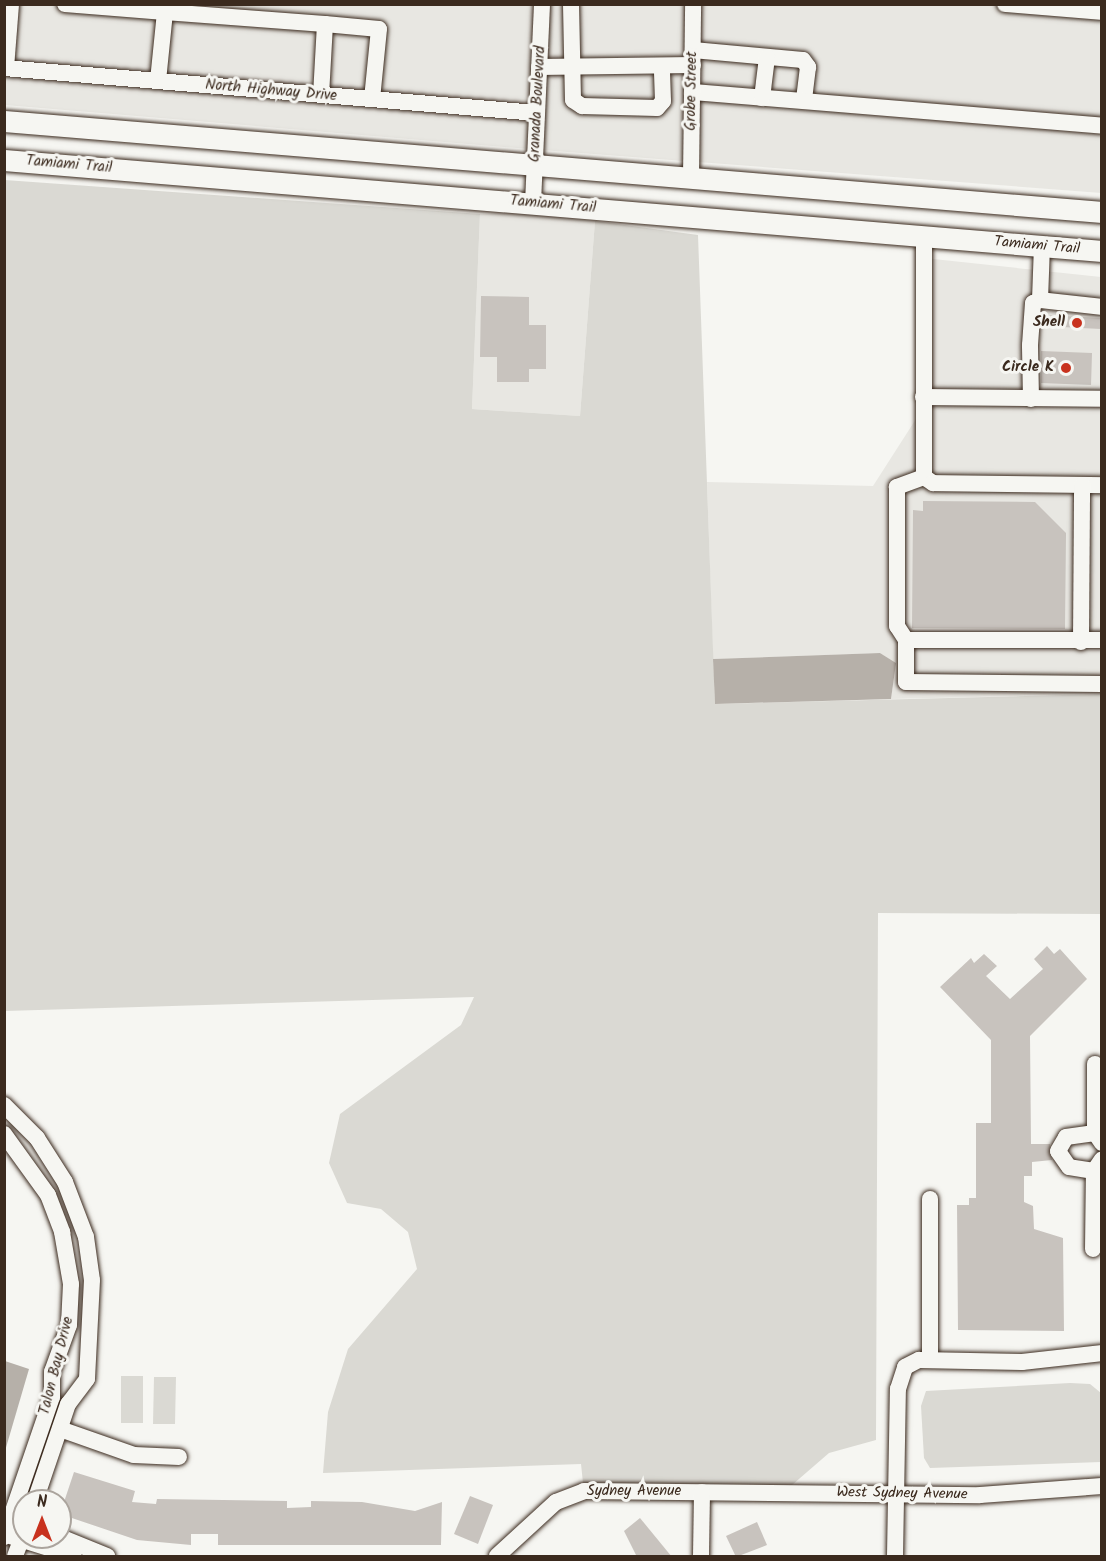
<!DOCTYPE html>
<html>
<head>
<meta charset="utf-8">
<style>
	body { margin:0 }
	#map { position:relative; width:1106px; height:1561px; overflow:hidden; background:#f6f6f2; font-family:Kalam,sans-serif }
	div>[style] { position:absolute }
	.built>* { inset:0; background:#e8e7e2 }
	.green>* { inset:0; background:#dad9d3 }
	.water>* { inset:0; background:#b6b0a9 }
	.building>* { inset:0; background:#c8c3be }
	.roads { filter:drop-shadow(0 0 2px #3b2a1e) drop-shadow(0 0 2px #3b2a1e) }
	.minor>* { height:16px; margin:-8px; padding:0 8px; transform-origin:8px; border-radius:8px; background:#f6f6f2 }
	.major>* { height:21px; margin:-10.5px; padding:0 10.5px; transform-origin:10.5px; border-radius:10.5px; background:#f6f6f2 }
	.dots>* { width:16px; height:16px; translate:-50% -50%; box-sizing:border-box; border:3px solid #f6f6f2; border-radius:50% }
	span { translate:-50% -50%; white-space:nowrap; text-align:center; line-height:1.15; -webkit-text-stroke:6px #f6f6f2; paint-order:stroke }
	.street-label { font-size:15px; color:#3b2a1e }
	.poi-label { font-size:15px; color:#3b2a1e; font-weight:700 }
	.right { translate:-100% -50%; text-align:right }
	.frame { position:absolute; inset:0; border:6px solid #3b2a1e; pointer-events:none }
	.north { position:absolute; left:12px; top:1489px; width:60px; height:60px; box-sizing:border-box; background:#f6f6f2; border:2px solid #aba49d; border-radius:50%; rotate:0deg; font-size:16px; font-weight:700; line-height:24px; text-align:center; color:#3b2a1e }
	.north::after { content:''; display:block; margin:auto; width:21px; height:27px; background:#c8321e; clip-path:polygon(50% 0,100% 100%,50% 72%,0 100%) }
</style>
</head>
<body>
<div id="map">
	<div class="built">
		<i style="clip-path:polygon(1024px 4px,1101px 10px,1101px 118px,699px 84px,700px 5px)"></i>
		<i style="clip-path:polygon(4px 5px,535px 5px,531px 105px,5px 61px)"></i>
		<i style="clip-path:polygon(549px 5px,686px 5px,684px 161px,542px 150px)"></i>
		<i style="clip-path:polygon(4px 76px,530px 120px,529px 149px,5px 105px)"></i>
		<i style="clip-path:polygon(699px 100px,1101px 134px,1101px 193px,698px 162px)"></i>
		<i style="clip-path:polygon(527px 213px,595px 221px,580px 416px,472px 409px,480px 214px)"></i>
		<i style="clip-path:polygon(924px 258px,1101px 277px,1101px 694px,891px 699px,896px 663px,880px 653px,713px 659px,707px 482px,873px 486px,923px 408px)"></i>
	</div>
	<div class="green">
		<i style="clip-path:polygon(5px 180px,480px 214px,472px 409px,580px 416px,595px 221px,698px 235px,715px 704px,1101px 694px,1101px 914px,878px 913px,876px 1440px,829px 1453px,792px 1485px,583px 1483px,581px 1464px,323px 1473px,328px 1412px,348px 1349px,417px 1269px,408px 1232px,381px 1209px,347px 1203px,329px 1163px,340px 1114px,461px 1025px,474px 997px,5px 1011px)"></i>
		<i style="clip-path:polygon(121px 1376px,143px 1376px,143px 1423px,121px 1423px)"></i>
		<i style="clip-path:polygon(154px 1377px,176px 1377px,175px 1424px,153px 1424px)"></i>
		<i style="clip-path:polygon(1070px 1383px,1090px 1384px,1101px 1393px,1101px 1462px,930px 1468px,924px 1458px,921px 1406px,926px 1391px)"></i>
	</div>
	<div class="water">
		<i style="clip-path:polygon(880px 653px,896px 663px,891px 699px,715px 704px,713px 659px)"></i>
		<i style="clip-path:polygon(5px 1361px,29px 1369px,5px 1451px,4px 1361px)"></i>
	</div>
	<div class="building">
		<i style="clip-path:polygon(481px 296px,529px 297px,529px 325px,546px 325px,546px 369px,529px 369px,529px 382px,497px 382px,497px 357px,480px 357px)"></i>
		<i style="clip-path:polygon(1043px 315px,1101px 318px,1101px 329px,1042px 326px)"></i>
		<i style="clip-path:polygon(1041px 351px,1092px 353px,1091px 385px,1041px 383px)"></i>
		<i style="clip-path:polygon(923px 501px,1035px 502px,1066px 533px,1065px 629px,912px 628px,913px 510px,923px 511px)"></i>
		<i style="clip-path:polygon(1047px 946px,1054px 954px,1060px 949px,1087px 979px,1030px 1036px,1031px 1144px,1050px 1144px,1052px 1160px,1032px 1162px,1032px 1176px,1024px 1176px,1024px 1202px,1033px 1206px,1034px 1229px,1063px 1238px,1064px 1331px,958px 1330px,957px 1205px,969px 1205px,969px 1198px,976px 1198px,976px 1123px,991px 1123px,991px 1040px,940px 987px,971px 958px,974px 963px,984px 954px,997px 966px,986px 976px,1010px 999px,1043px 969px,1034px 959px)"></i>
		<i style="clip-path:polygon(74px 1472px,135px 1491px,132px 1502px,156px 1504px,157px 1499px,287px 1501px,287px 1508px,311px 1507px,311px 1501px,362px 1502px,415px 1511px,442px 1502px,441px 1545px,218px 1545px,218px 1534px,191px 1534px,191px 1545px,137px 1540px,60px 1514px)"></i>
		<i style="clip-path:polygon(470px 1496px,493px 1505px,478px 1544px,454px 1534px)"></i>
		<i style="clip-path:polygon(640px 1518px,672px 1557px,637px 1557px,624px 1531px)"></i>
		<i style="clip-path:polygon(757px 1522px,767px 1545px,736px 1557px,726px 1536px)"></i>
	</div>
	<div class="roads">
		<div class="minor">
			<i style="left:65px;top:4px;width:100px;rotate:4.6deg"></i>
			<i style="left:165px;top:12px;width:69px;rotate:95.8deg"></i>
			<i style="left:571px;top:4px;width:96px;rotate:88.8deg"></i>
			<i style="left:573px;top:100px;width:11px;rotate:34deg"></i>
			<i style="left:582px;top:106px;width:75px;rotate:1.5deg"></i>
			<i style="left:657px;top:108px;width:9px;rotate:-49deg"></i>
			<i style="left:663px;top:101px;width:35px;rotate:-92deg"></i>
			<i style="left:1005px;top:4px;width:97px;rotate:4.7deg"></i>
			<i style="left:165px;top:12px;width:160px;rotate:4.3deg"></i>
			<i style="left:325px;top:24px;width:71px;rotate:93.2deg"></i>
			<i style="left:325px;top:24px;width:54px;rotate:5.3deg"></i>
			<i style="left:379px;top:29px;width:70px;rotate:95.7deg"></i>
			<i style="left:693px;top:50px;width:110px;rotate:5.2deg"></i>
			<i style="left:803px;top:60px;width:9px;rotate:54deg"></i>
			<i style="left:808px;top:67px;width:34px;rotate:97deg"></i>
			<i style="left:539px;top:67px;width:154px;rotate:-0.7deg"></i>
			<i style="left:4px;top:68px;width:535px;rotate:4.83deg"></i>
			<i style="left:6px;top:68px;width:64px;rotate:-85.5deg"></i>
			<i style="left:692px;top:92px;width:411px;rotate:4.7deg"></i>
			<i style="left:762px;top:98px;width:41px;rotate:-83deg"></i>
			<i style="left:691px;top:178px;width:174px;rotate:-89.3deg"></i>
			<i style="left:533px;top:203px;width:199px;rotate:-87.4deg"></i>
			<i style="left:924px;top:236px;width:241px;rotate:90deg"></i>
			<i style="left:924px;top:477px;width:29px;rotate:160deg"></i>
			<i style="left:897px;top:487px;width:139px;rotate:90deg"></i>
			<i style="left:897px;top:626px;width:17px;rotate:57deg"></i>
			<i style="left:906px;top:640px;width:196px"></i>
			<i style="left:1040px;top:300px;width:62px;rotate:6.4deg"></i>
			<i style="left:923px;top:397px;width:179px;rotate:0.6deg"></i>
			<i style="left:1031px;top:399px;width:54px;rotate:-91.1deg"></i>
			<i style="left:1030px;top:345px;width:42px;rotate:-85.9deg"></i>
			<i style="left:1033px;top:303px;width:8px;rotate:-23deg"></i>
			<i style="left:1040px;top:300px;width:54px;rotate:-87.9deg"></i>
			<i style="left:924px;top:477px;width:11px;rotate:34deg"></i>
			<i style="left:933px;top:483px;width:169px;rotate:0.7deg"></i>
			<i style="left:906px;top:640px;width:42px;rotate:90deg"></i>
			<i style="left:906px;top:682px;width:196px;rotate:0.6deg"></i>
			<i style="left:1081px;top:642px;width:157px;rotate:-89.6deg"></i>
			<i style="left:1095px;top:1064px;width:69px;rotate:90deg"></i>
			<i style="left:1095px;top:1133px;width:12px;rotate:55deg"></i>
			<i style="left:4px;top:1105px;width:47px;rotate:45deg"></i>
			<i style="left:37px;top:1138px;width:52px;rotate:57.5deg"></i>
			<i style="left:65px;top:1182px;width:59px;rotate:69.1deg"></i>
			<i style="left:86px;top:1237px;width:43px;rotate:82.1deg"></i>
			<i style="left:92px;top:1280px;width:99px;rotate:92.9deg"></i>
			<i style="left:87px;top:1379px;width:31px;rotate:127deg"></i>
			<i style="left:68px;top:1404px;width:102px;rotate:108.8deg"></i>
			<i style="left:4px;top:1134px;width:75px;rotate:54.2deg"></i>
			<i style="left:48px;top:1195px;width:40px;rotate:69deg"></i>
			<i style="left:62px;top:1232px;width:53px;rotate:80.2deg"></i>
			<i style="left:71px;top:1284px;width:41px;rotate:92.8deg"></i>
			<i style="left:69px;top:1325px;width:50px;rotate:109.9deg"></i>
			<i style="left:52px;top:1372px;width:25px;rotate:90deg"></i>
			<i style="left:52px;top:1397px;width:148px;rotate:108.9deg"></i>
			<i style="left:1094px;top:1171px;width:25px;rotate:-171deg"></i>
			<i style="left:1069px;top:1167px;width:19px;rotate:-125deg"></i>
			<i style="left:1058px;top:1151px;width:16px;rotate:-60deg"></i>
			<i style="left:1066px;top:1137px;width:29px;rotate:-8deg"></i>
			<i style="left:930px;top:1199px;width:161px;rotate:90deg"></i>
			<i style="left:1093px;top:1249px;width:78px;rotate:-89.3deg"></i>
			<i style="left:1094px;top:1171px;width:14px;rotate:-56deg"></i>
			<i style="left:60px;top:1429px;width:78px;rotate:19.4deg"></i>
			<i style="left:134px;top:1455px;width:45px;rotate:2.5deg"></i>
			<i style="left:4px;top:1534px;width:73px;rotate:17.4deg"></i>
			<i style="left:60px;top:1537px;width:51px;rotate:22deg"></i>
			<i style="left:15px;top:1556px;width:26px;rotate:-69deg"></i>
			<i style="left:497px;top:1556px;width:80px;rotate:-42.5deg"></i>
			<i style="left:556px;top:1502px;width:30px;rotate:-21deg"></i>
			<i style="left:584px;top:1491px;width:396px;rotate:0.6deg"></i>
			<i style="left:980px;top:1495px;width:122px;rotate:-4.2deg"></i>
			<i style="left:701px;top:1556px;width:64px;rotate:-89.1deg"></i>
			<i style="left:895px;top:1556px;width:167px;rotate:-89deg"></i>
			<i style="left:898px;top:1389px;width:23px;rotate:-72deg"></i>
			<i style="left:905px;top:1367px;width:16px;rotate:-27deg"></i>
			<i style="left:919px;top:1360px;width:103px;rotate:1.1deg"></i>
			<i style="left:1022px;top:1362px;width:81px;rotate:-6.4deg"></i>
		</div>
		<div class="major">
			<i style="left:4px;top:121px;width:1102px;rotate:4.74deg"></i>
			<i style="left:4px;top:160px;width:1102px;rotate:4.74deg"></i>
		</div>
	</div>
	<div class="dots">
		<i style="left:1077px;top:323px;background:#c8321e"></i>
		<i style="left:1066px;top:368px;background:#c8321e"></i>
	</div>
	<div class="street-label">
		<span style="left:271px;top:91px;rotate:5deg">North Highway Drive</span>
		<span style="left:692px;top:91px;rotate:-89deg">Grobe Street</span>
		<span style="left:538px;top:104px;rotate:-87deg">Granada Boulevard</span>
		<span style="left:69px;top:165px;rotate:5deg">Tamiami Trail</span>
		<span style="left:553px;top:205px;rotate:5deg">Tamiami Trail</span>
		<span style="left:1037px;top:246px;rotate:5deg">Tamiami Trail</span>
		<span style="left:57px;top:1366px;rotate:-76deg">Talon Bay Drive</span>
		<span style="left:634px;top:1492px">Sydney Avenue</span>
		<span style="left:902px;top:1494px;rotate:1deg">West Sydney Avenue</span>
	</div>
	<div class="poi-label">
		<span class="right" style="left:1065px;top:323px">Shell</span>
		<span class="right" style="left:1054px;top:368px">Circle K</span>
	</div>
	<div class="frame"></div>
	<div class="north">N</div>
</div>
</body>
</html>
